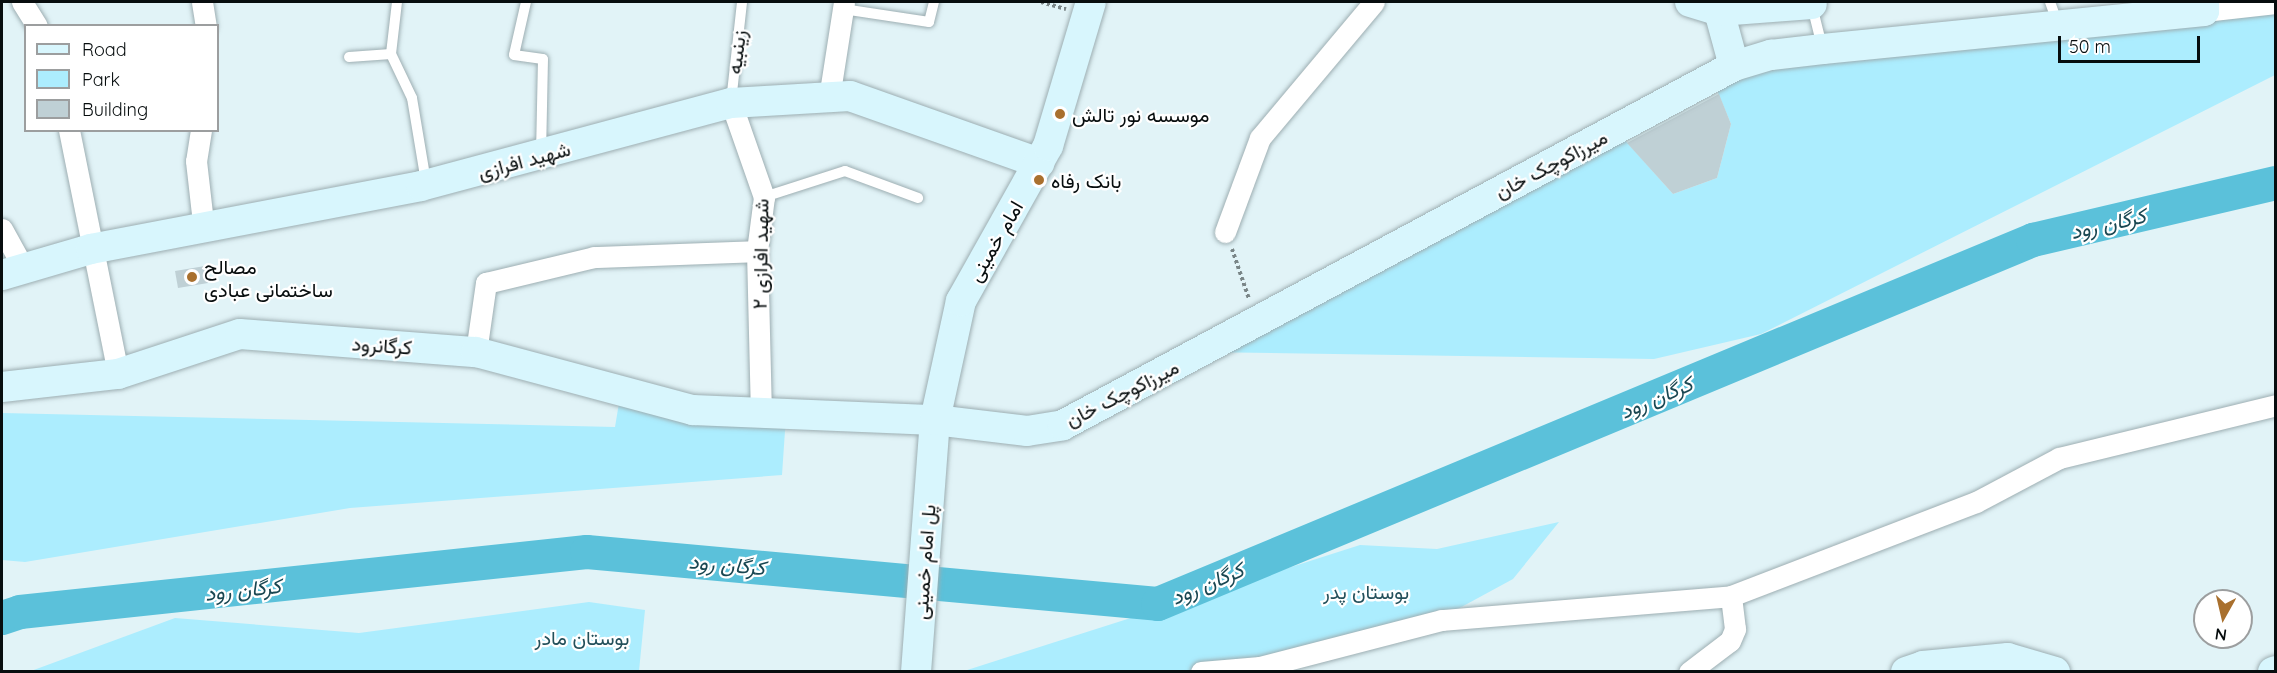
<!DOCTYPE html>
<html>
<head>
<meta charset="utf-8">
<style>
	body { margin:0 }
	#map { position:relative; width:2277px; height:673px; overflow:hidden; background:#e1f3f7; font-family:Quicksand,Vazirmatn,sans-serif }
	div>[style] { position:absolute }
	.green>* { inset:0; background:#acedfe }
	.river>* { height:34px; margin:-17px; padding:0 17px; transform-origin:17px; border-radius:17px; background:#5bc1da }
	.building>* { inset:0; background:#bfd0d5 }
	.path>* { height:4px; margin-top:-2px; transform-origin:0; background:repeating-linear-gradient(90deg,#798587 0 3px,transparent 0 6px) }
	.roads { filter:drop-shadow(0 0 2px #9daeb2) drop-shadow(0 0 2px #9daeb2) }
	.lane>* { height:10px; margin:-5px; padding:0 5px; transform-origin:5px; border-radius:5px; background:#fff }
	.street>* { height:21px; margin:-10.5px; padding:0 10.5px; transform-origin:10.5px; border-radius:10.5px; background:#fff }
	.secondary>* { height:30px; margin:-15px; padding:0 15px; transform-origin:15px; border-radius:15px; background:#d8f6fd }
	.dots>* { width:16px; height:16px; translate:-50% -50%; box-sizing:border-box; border:3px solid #fff; border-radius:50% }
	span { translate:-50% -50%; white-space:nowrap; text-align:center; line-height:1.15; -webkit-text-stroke:4.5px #fff; paint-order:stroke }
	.street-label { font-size:20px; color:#070d0e }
	.poi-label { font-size:20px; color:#070d0e }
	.left { translate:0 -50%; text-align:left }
	.park-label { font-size:20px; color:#23505b }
	.water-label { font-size:21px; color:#194752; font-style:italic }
	.frame { position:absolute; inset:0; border:3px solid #070d0e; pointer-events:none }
	.legend { position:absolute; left:24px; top:24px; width:195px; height:108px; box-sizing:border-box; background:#fff; border:2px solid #9c9e9f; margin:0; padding:8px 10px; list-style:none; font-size:18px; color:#070d0e }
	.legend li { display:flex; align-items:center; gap:12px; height:30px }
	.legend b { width:30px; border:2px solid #9c9e9f }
	.north { position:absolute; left:2193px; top:589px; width:60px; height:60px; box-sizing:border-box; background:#fff; border:2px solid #9c9e9f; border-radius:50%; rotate:188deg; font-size:16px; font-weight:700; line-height:24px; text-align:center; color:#070d0e }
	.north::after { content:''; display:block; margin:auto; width:21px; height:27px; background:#a9702e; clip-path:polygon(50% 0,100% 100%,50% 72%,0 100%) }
	.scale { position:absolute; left:2058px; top:36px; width:142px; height:27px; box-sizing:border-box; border:3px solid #070d0e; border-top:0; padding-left:8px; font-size:18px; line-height:21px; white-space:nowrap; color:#070d0e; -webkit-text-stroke:4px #fff; paint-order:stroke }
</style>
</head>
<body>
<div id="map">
	<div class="green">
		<i style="clip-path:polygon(2275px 3px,2275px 75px,1761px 334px,1654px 359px,1201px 352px,1615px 129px,1673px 194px,1717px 178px,1731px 124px,1712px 78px)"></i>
		<i style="clip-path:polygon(621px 391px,786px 416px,782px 475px,350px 508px,25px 562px,2px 560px,2px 413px,615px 427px)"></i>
		<i style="clip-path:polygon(1559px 522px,1513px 579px,1443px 617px,1196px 672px,961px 672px,1360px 545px,1437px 549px)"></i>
		<i style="clip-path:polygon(589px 602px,645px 610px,639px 671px,31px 671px,175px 618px,359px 633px)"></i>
	</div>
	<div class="river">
		<i style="left:2px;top:618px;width:19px;rotate:-18deg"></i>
		<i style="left:20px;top:612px;width:570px;rotate:-6.04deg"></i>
		<i style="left:587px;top:552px;width:573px;rotate:5.2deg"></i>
		<i style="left:1158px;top:604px;width:948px;rotate:-22.59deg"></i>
		<i style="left:2033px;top:240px;width:250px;rotate:-13.2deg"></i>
	</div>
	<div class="building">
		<i style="clip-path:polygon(1719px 94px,1731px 124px,1717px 178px,1673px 194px,1627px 143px)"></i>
		<i style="clip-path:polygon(205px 266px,208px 283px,178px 288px,175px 271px)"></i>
	</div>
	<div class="path">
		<i style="left:1041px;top:2px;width:26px;rotate:16deg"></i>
		<i style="left:1232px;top:249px;width:53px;rotate:71.2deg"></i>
	</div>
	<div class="roads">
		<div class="lane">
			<i style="left:397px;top:2px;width:52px;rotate:96.6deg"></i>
			<i style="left:391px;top:54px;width:49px;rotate:64.5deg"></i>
			<i style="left:412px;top:98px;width:85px;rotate:80.5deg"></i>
			<i style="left:526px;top:2px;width:54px;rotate:102.8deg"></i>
			<i style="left:514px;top:55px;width:29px;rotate:8deg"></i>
			<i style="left:543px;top:59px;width:93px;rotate:91.2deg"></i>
			<i style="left:2050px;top:2px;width:23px;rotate:70deg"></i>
			<i style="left:1812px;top:6px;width:41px;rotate:76deg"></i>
			<i style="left:843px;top:9px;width:87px;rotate:8.6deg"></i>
			<i style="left:929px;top:22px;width:21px;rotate:-76deg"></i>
			<i style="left:349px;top:57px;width:42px;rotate:-4.1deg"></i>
			<i style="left:731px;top:102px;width:101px;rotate:-83.7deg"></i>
			<i style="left:764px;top:197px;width:85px;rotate:-17.8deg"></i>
			<i style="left:845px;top:171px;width:78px;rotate:20.3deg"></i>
		</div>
		<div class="street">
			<i style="left:22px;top:2px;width:28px;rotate:58deg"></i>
			<i style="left:202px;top:2px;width:24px;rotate:81deg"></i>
			<i style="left:2204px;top:11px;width:72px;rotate:-6.3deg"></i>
			<i style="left:829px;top:98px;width:97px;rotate:-81.1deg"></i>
			<i style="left:731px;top:103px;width:100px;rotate:70.7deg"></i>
			<i style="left:764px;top:197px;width:54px;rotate:97.4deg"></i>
			<i style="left:757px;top:251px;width:160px;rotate:88.6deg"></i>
			<i style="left:69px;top:130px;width:249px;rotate:78.6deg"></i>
			<i style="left:201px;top:130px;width:31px;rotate:99deg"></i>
			<i style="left:196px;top:161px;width:70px;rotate:83.5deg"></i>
			<i style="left:2px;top:229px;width:46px;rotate:61.2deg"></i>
			<i style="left:1225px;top:232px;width:100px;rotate:-69.6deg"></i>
			<i style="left:1260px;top:138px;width:177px;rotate:-50deg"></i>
			<i style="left:476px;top:352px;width:70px;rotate:-81.8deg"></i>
			<i style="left:486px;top:283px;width:111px;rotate:-13.5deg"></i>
			<i style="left:594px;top:257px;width:163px;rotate:-2.1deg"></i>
			<i style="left:1201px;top:672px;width:59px;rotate:-4.8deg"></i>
			<i style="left:1260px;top:667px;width:188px;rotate:-14.5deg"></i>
			<i style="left:1442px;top:620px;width:290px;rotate:-4.7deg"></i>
			<i style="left:1731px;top:596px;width:262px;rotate:-21deg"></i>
			<i style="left:1976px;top:502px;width:94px;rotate:-27.9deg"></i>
			<i style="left:2059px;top:458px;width:223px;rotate:-13.7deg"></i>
			<i style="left:1689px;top:672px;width:51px;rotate:-37.1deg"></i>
			<i style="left:1730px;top:641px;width:13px;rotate:-67deg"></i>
			<i style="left:1735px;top:629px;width:33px;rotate:-97deg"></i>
		</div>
		<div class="secondary">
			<i style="left:1690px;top:2px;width:30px;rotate:17deg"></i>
			<i style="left:1719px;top:11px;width:57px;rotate:74.7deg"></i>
			<i style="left:1719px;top:11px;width:93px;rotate:-4.3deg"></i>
			<i style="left:2px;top:275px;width:93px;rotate:-16.3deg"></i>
			<i style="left:91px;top:249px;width:336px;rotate:-10.8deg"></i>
			<i style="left:421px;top:186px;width:321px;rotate:-15deg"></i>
			<i style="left:731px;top:103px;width:119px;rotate:-3.4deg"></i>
			<i style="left:850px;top:96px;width:201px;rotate:19.5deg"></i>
			<i style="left:2px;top:387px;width:117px;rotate:-6.4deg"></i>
			<i style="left:118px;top:374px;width:128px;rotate:-18.2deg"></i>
			<i style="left:240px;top:334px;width:237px;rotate:4.4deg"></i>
			<i style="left:476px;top:352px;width:225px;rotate:15deg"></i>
			<i style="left:693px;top:410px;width:242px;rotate:2.4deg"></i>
			<i style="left:935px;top:420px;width:93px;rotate:6.8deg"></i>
			<i style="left:1027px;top:431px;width:36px;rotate:-9deg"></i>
			<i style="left:1063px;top:425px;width:761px;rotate:-28.15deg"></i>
			<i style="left:1734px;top:66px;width:39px;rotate:-17deg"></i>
			<i style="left:1771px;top:55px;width:52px;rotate:-6.6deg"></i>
			<i style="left:1823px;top:49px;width:383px;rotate:-5.7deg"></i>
			<i style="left:2204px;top:11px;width:9px;rotate:-90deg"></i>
			<i style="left:916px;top:672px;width:253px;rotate:-85.7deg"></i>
			<i style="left:935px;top:420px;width:122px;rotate:-77.7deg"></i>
			<i style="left:961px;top:301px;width:178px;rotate:-60.7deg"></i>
			<i style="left:1048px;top:146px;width:150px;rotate:-73.4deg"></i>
			<i style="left:1906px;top:672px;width:18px;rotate:-19deg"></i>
			<i style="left:1923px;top:666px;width:85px;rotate:-5.4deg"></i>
			<i style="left:2008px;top:658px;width:49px;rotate:16.6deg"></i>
			<i style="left:2273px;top:672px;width:3px;rotate:-18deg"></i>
		</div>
	</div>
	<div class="dots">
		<i style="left:1060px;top:114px;background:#a9702e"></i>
		<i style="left:1039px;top:180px;background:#a9702e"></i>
		<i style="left:192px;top:277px;background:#a9702e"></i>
	</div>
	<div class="street-label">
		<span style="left:736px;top:52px;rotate:-83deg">زینبیه</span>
		<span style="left:524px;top:160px;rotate:-15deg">شهید افرازی</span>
		<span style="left:1551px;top:164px;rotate:-28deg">میرزاکوچک خان</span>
		<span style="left:995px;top:241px;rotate:-60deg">امام خمینی</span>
		<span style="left:760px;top:254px;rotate:-89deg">شهید افرازی ۲</span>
		<span style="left:382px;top:345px;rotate:4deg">کرگانرود</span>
		<span style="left:1122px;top:393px;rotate:-27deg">میرزاکوچک خان</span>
		<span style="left:924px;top:562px;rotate:-86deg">پل امام خمینی</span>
	</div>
	<div class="poi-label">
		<span class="left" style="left:1072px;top:114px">موسسه نور تالش</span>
		<span class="left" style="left:1051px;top:180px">بانک رفاه</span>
		<span class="left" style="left:204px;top:278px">مصالح<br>ساختمانی عبادی</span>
	</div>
	<div class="park-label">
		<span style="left:1366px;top:591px">بوستان پدر</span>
		<span style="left:582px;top:637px">بوستان مادر</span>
	</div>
	<div class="water-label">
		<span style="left:2108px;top:223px;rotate:-13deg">کرگان رود</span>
		<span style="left:1656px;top:397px;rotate:-23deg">کرگان رود</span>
		<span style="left:727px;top:564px;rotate:5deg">کرگان رود</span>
		<span style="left:1207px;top:583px;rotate:-23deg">کرگان رود</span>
		<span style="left:243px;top:589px;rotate:-6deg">کرگان رود</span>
	</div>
	<div class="frame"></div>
	<ul class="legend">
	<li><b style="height:8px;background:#d8f6fd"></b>Road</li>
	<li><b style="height:16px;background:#acedfe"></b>Park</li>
	<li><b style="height:16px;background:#bfd0d5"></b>Building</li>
	</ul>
	<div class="north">N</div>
	<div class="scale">50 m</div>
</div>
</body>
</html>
